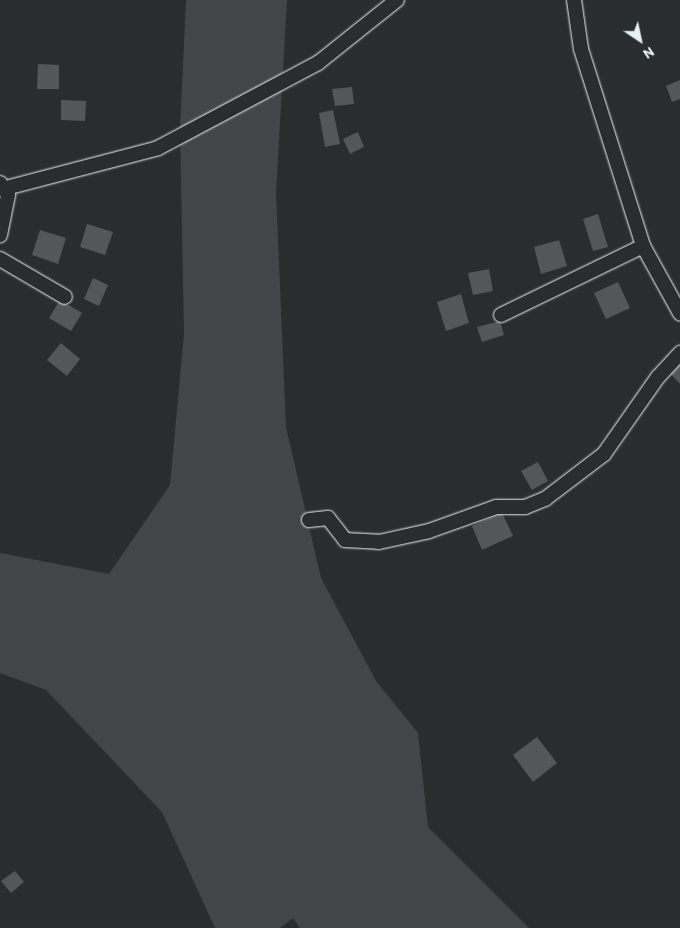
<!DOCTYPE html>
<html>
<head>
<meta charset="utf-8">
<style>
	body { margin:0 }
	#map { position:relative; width:680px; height:928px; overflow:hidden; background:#2a2d2e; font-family:Itim,sans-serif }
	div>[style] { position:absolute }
	.green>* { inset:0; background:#424648 }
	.building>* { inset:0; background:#535759 }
	.roads { filter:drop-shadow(0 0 1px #e8f1f8) drop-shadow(0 0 1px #e8f1f8) }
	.minor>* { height:14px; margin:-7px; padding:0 7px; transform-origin:7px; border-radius:7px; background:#2a2d2e }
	span { translate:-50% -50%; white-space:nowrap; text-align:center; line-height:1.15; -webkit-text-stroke:4px #2a2d2e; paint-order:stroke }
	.north { position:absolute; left:615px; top:15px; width:50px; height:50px; -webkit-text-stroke:4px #2a2d2e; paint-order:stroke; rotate:146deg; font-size:14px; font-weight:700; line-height:20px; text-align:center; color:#e8f1f8 }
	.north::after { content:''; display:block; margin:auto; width:18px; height:22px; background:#e8f1f8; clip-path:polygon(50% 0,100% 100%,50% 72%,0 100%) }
</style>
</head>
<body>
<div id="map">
	<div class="green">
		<i style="clip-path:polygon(186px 0,287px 0,276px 193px,286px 427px,321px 578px,376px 681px,418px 733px,428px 827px,529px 928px,300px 928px,293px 918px,280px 928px,215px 928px,162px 812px,46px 690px,0 673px,0 553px,109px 574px,170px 485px,184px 334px,180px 129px)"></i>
	</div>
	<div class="building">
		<i style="clip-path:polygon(38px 64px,59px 65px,59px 89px,37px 89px)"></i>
		<i style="clip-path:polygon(680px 80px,680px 99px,672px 102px,666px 86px)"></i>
		<i style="clip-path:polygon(352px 87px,354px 104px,335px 106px,332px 89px)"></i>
		<i style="clip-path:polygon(61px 100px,86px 101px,85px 121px,61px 120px)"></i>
		<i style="clip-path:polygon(333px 110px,340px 144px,325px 147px,319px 113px)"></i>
		<i style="clip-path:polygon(358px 132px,364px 147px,350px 154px,343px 139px)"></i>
		<i style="clip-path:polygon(598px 214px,608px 247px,593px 251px,583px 219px)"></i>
		<i style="clip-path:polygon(87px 224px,113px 232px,105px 255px,80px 247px)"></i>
		<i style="clip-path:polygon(40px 230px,66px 238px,58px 264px,32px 255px)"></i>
		<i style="clip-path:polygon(559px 240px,567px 266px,541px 274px,534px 247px)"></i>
		<i style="clip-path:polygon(489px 269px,493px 291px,473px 295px,468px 273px)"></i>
		<i style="clip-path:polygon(93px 278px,108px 285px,99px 306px,84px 299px)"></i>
		<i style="clip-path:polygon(618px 282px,630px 308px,606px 319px,594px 293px)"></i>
		<i style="clip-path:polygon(461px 294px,469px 323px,446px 331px,437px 302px)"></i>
		<i style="clip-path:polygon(60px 300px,82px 313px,71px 331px,49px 318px)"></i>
		<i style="clip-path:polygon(500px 321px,504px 335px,482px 342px,477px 327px)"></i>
		<i style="clip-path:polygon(61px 343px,80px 359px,67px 376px,47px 360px)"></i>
		<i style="clip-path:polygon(680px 359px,680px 384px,668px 371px)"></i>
		<i style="clip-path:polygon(538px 462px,548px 481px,532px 490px,521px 471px)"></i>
		<i style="clip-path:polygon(502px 513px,513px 536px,482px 550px,472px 526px)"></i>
		<i style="clip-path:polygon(537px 737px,557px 763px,533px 782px,513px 755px)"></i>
		<i style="clip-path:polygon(15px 871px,24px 882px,11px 893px,1px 881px)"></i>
	</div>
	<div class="roads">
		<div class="minor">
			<i style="left:574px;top:0;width:49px;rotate:81.9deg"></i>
			<i style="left:581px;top:49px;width:207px;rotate:72.5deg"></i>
			<i style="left:643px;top:246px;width:77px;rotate:61.1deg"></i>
			<i style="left:0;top:183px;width:14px;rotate:56deg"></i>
			<i style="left:8px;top:195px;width:41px;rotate:101.3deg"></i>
			<i style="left:6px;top:188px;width:157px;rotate:-14.7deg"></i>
			<i style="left:158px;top:148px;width:181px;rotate:-28deg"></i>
			<i style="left:318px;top:63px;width:101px;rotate:-38.6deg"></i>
			<i style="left:0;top:259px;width:75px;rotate:30.3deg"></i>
			<i style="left:501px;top:315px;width:158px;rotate:-25.9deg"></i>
			<i style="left:309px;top:520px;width:19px;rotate:-6deg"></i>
			<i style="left:328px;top:518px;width:28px;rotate:52deg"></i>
			<i style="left:345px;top:540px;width:34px;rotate:3deg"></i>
			<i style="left:379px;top:542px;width:51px;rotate:-12.4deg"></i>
			<i style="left:429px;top:531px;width:71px;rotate:-19.7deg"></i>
			<i style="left:496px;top:507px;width:29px"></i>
			<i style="left:525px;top:507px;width:22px;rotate:-22deg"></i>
			<i style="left:545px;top:499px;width:74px;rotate:-37.3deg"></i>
			<i style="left:604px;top:454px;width:94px;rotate:-55deg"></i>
			<i style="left:658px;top:377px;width:33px;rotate:-47deg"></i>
		</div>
	</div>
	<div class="north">N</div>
</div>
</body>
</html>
